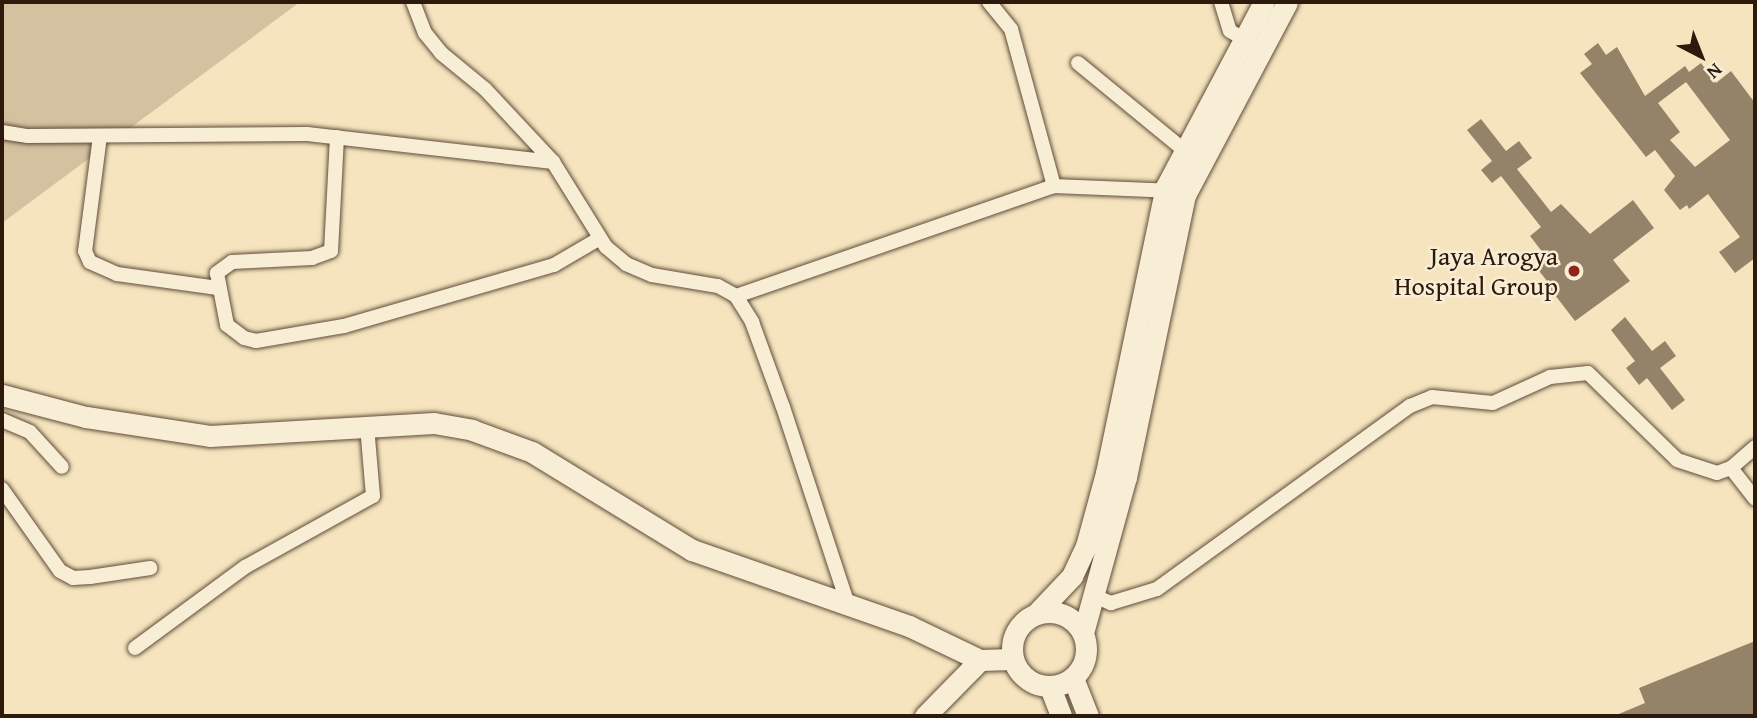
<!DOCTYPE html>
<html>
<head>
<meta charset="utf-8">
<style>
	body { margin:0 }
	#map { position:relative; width:1757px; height:718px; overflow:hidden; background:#f5e4be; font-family:"Gentium Book Plus",serif }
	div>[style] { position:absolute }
	.green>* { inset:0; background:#d3c1a0 }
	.building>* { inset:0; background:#958369 }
	.roads { filter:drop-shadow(0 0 2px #604c39) drop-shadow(0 0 2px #604c39) }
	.street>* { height:14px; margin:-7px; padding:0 7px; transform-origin:7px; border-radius:7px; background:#f8edd5 }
	.secondary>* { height:21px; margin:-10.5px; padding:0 10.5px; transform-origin:10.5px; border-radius:10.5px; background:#f8edd5 }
	.secondary>.ring { margin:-10.5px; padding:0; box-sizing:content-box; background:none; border:21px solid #f8edd5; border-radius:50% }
	.dots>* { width:19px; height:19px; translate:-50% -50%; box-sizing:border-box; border:4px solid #f8edd5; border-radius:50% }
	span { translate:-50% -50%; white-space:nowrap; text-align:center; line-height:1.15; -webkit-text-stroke:5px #f8edd5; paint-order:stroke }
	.poi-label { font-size:26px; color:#2e190d }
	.right { translate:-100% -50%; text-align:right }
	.frame { position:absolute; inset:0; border:4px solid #2e190d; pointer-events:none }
	.north { position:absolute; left:1666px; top:21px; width:70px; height:70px; -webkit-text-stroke:5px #f8edd5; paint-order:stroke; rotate:138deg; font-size:19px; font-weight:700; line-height:28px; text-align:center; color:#2e190d }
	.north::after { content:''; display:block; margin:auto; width:24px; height:32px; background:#2e190d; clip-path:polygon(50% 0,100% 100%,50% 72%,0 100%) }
</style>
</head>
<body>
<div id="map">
	<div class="green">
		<i style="clip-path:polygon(2px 2px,300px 2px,2px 223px)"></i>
	</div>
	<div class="building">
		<i style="clip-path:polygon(evenodd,1598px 43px,1606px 55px,1617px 47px,1645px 96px,1685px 66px,1689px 72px,1701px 63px,1716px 83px,1731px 71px,1755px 103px,1755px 258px,1735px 273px,1719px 252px,1740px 237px,1708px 194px,1689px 209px,1687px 205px,1680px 210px,1664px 190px,1675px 176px,1655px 150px,1646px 157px,1580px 73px,1592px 64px,1584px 54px,1598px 43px,1686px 82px,1730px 140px,1695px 167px,1670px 140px,1680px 132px,1658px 103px,1686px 82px)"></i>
		<i style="clip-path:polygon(1481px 119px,1506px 151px,1519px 141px,1532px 158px,1517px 169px,1551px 212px,1561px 204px,1590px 234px,1633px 200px,1654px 228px,1613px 260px,1630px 281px,1575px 321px,1555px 295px,1552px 298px,1541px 287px,1547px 281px,1536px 267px,1547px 258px,1530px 236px,1541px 227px,1501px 176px,1492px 183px,1481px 170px,1492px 161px,1467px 130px)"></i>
		<i style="clip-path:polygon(1625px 317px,1652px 351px,1665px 341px,1676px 356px,1660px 368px,1685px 400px,1672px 410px,1647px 378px,1639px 385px,1626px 368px,1635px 361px,1611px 330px)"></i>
		<i style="clip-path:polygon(1755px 641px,1755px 716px,1614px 716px,1645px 703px,1639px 688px)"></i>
	</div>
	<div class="roads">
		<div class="street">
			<i style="left:413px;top:2px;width:33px;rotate:69deg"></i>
			<i style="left:425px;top:33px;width:26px;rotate:51deg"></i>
			<i style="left:441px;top:53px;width:57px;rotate:39.3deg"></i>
			<i style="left:485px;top:89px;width:100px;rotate:47deg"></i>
			<i style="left:553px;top:162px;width:100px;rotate:58.1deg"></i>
			<i style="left:606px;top:247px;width:26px;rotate:40deg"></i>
			<i style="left:626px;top:264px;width:28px;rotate:23deg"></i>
			<i style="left:652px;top:275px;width:67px;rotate:9.5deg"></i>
			<i style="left:718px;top:286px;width:21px;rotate:29deg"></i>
			<i style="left:736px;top:296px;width:31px;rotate:58deg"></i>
			<i style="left:752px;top:322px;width:90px;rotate:70deg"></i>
			<i style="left:783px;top:407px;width:205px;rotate:71.8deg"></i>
			<i style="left:989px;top:2px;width:35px;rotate:51deg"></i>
			<i style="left:1011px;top:29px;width:163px;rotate:74.7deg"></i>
			<i style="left:1221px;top:2px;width:30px;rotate:73deg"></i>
			<i style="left:1230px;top:31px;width:16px;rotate:30deg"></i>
			<i style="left:1078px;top:63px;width:139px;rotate:39.4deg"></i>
			<i style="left:2px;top:132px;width:26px;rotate:9deg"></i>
			<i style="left:28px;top:136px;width:279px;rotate:-0.4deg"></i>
			<i style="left:307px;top:134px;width:248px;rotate:6.5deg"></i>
			<i style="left:100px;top:136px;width:116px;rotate:97.4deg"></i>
			<i style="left:85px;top:251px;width:12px;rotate:66deg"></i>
			<i style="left:90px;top:262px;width:30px;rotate:24deg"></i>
			<i style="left:117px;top:274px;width:102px;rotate:7.9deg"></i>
			<i style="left:337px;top:137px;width:114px;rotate:93deg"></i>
			<i style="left:331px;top:251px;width:20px;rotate:160deg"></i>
			<i style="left:312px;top:258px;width:80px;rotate:177.1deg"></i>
			<i style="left:232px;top:262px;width:19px;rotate:144deg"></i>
			<i style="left:217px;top:273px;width:53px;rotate:79.1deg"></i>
			<i style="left:227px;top:325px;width:21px;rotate:37deg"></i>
			<i style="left:244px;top:338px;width:12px;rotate:14deg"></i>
			<i style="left:256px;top:341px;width:89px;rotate:-9.7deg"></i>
			<i style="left:344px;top:326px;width:219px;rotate:-16.2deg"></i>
			<i style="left:554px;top:265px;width:53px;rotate:-30.4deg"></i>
			<i style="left:736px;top:296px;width:336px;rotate:-19.1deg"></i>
			<i style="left:1054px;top:186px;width:120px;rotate:2.4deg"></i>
			<i style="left:2px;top:420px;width:30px;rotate:23deg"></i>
			<i style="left:30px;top:432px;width:47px;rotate:47.6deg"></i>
			<i style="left:1731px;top:468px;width:39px;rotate:52deg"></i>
			<i style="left:2px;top:489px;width:100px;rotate:54.7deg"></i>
			<i style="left:60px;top:571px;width:15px;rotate:28deg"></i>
			<i style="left:73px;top:578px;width:17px;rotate:-3deg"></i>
			<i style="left:90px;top:577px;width:61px;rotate:-8.5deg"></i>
			<i style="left:1092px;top:595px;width:21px;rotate:23deg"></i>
			<i style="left:1111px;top:603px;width:48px;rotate:-16.9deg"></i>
			<i style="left:1157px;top:589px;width:312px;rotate:-35.9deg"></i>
			<i style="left:1410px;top:406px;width:24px;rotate:-22deg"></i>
			<i style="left:1432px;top:397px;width:61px;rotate:5.6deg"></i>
			<i style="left:1493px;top:403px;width:63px;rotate:-24.5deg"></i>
			<i style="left:1550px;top:377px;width:38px;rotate:-6deg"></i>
			<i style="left:1588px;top:373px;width:124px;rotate:44.3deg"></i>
			<i style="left:1677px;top:460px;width:42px;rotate:18deg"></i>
			<i style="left:1717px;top:473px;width:15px;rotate:-20deg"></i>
			<i style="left:1731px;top:468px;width:32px;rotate:-41deg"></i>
			<i style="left:135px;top:648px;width:137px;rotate:-36.4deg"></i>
			<i style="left:245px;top:567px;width:146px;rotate:-29deg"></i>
			<i style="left:373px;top:496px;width:70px;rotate:-94.9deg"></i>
		</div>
		<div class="secondary">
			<i style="left:2px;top:395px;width:87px;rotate:14.7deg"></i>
			<i style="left:86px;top:417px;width:125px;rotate:8.7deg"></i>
			<i style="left:210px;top:436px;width:224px;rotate:-3.3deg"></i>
			<i style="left:434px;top:423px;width:39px;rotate:10deg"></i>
			<i style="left:472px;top:430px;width:64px;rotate:20.1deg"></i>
			<i style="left:532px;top:452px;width:188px;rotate:31.5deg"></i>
			<i style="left:692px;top:550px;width:230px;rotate:19.3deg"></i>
			<i style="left:909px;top:626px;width:79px;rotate:25.6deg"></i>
			<i style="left:980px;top:660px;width:32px;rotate:-2deg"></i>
			<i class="ring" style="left:1012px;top:612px;width:53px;height:53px"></i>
			<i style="left:1038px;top:612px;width:50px;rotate:-46.6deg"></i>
			<i style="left:1072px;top:576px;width:33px;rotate:-65deg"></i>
			<i style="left:1086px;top:546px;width:76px;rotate:-74.7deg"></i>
			<i style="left:1106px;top:473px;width:292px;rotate:-78.2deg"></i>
			<i style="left:1166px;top:187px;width:209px;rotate:-62.1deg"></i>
			<i style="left:1083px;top:633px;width:162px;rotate:-74.6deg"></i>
			<i style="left:1126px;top:477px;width:288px;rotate:-78.2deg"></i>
			<i style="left:1185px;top:195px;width:218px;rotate:-62.1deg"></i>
			<i style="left:1073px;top:678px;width:41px;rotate:68.5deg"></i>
			<i style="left:1050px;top:687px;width:31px;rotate:69deg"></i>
			<i style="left:925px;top:716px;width:78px;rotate:-45.5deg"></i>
		</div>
	</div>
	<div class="dots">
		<i style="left:1574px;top:271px;background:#8f2418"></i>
	</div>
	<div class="poi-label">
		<span class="right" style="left:1558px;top:271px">Jaya Arogya<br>Hospital Group</span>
	</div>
	<div class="frame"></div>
	<div class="north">N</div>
</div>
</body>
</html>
